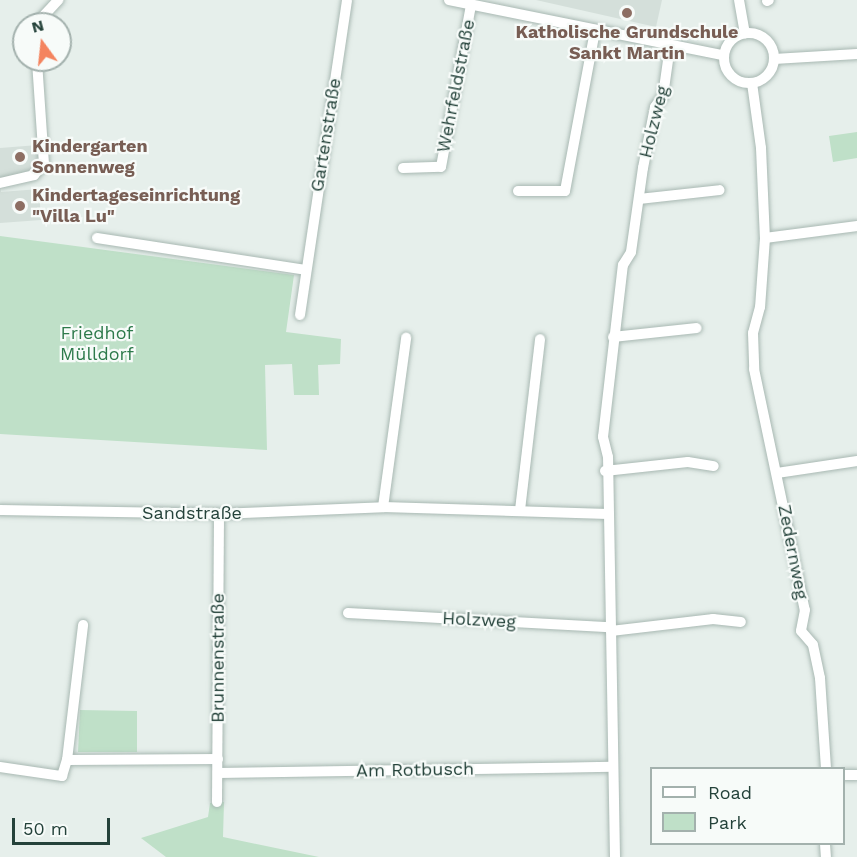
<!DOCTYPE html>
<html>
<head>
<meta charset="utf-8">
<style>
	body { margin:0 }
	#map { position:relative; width:857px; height:857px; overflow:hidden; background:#e6efeb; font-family:"Work Sans",sans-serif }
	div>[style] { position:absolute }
	.built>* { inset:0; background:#d4dfda }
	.green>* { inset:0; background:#bfe0c8 }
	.roads { filter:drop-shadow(0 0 2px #a8b8b2) drop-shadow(0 0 2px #a8b8b2) }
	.minor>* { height:10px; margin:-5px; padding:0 5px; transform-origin:5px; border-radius:5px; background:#fff }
	.minor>.ring { margin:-5px; padding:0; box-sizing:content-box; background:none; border:10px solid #fff; border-radius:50% }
	.dots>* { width:16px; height:16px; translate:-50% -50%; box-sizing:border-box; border:3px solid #f7fbf9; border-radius:50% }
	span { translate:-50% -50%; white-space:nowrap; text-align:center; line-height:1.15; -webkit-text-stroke:4.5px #f7fbf9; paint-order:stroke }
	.education-label { font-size:18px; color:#785e54; font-weight:700 }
	.left { translate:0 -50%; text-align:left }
	.street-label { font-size:18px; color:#24423a }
	.park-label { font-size:18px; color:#2d7a4b }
	.legend { position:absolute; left:650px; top:767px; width:195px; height:78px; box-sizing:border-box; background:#f7fbf9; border:2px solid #a3b1ad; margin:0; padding:8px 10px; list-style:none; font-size:18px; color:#24423a }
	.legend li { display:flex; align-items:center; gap:12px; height:30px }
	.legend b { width:30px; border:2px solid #a3b1ad }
	.north { position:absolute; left:12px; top:12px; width:60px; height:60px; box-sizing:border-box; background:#f7fbf9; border:2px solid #a3b1ad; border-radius:50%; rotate:345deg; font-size:16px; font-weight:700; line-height:24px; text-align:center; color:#24423a }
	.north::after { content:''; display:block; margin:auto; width:21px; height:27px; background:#f4845f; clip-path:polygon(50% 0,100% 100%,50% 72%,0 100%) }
	.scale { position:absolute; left:12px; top:818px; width:98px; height:27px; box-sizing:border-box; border:3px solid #24423a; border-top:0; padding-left:8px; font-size:18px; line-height:21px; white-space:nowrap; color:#24423a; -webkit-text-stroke:4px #f7fbf9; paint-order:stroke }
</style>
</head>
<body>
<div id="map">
	<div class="built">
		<i style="clip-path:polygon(536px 0,662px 0,656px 27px)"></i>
		<i style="clip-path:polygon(38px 145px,40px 164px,34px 171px,0 180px,0 148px)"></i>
		<i style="clip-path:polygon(0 185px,1px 192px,39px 189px,41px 220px,0 223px)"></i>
	</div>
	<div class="green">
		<i style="clip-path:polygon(857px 132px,857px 158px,833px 162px,829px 136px)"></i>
		<i style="clip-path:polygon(0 236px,294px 275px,286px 332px,341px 339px,340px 364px,318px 365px,319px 395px,294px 395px,292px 364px,265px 365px,267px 450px,0 434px)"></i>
		<i style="clip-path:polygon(80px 710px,137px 711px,137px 752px,78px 752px)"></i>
		<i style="clip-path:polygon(224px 802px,223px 837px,319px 857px,166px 857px,141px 838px,208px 817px,210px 803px)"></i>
	</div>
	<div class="roads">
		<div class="minor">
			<i style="left:449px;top:0;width:279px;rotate:11.4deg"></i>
			<i style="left:739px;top:0;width:34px;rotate:80deg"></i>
			<i style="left:767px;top:1px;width:2px;rotate:-27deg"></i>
			<i style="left:36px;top:24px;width:33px;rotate:-47deg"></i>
			<i class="ring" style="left:724px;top:33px;width:40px;height:40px"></i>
			<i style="left:774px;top:59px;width:83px;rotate:-3.4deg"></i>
			<i style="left:752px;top:83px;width:66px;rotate:82.1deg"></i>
			<i style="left:761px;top:148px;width:90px;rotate:87.5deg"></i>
			<i style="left:765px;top:238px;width:69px;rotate:94.1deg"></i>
			<i style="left:760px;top:307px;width:27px;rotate:105deg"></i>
			<i style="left:753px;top:333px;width:36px;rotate:88deg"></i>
			<i style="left:754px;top:369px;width:246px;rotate:78.1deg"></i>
			<i style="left:805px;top:610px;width:21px;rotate:101deg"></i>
			<i style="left:801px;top:631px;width:18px;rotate:49deg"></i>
			<i style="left:813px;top:645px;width:34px;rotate:78deg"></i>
			<i style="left:820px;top:678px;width:90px;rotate:86.2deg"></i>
			<i style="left:403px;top:168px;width:38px;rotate:-2deg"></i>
			<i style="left:441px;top:167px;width:165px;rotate:-79.5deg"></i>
			<i style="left:0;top:183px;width:35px;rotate:-13deg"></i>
			<i style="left:34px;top:175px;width:15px;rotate:-48deg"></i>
			<i style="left:44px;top:164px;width:104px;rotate:-93.9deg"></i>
			<i style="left:518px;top:191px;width:47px"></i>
			<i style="left:565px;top:191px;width:164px;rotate:-79.4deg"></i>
			<i style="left:639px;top:199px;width:81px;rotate:-6.3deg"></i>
			<i style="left:97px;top:238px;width:211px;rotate:8.7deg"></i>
			<i style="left:765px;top:238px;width:93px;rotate:-7.4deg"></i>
			<i style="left:300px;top:315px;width:318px;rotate:-81.5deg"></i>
			<i style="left:613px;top:337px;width:84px;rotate:-6.1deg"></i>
			<i style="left:605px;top:471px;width:83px;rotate:-6.2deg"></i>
			<i style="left:688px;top:462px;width:26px;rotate:9deg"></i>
			<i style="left:777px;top:473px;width:81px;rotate:-8.5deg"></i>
			<i style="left:383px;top:507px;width:171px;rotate:-82.2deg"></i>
			<i style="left:0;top:510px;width:219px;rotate:1deg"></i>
			<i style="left:219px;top:514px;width:164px;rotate:-2.4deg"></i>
			<i style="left:383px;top:507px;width:225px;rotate:1.8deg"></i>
			<i style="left:520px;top:510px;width:172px;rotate:-83.3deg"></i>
			<i style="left:348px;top:613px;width:262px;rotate:3.1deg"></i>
			<i style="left:611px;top:631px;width:103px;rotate:-6.7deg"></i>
			<i style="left:713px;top:619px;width:28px;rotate:6deg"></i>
			<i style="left:67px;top:760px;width:136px;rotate:-83.2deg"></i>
			<i style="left:0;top:767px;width:63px;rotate:8.3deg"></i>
			<i style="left:62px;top:776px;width:17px;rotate:-73deg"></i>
			<i style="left:67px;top:760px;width:151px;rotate:-0.4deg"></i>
			<i style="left:218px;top:773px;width:394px;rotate:-0.9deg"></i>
			<i style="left:844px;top:775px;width:13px"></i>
			<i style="left:217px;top:802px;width:288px;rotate:-89.6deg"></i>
			<i style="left:825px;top:844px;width:13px;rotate:86deg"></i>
			<i style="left:615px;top:857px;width:400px;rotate:-91deg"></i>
			<i style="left:608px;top:457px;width:21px;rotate:-104deg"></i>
			<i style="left:603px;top:437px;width:173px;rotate:-83.4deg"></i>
			<i style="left:623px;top:265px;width:15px;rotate:-58deg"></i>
			<i style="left:631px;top:252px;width:85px;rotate:-81.9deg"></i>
			<i style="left:643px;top:168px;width:62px;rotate:-78.9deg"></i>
			<i style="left:655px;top:107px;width:14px;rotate:-54deg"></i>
			<i style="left:663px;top:96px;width:50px;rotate:-82deg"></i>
		</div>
	</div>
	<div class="dots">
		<i style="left:627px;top:13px;background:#8d6e63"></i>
		<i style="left:20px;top:157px;background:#8d6e63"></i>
		<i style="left:20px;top:206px;background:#8d6e63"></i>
	</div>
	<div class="education-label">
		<span style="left:627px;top:43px">Katholische Grundschule<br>Sankt Martin</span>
		<span class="left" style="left:32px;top:157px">Kindergarten<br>Sonnenweg</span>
		<span class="left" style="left:32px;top:206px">Kindertageseinrichtung<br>"Villa Lu"</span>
	</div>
	<div class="street-label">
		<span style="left:456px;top:86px;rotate:-79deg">Wehrfeldstraße</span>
		<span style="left:654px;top:122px;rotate:-76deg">Holzweg</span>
		<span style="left:326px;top:135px;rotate:-81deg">Gartenstraße</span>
		<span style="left:192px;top:513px">Sandstraße</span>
		<span style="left:793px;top:552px;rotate:79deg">Zedernweg</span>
		<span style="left:479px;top:620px;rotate:3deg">Holzweg</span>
		<span style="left:218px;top:658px;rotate:-90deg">Brunnenstraße</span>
		<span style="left:415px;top:770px;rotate:-1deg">Am Rotbusch</span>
	</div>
	<div class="park-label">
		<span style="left:97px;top:344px">Friedhof<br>Mülldorf</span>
	</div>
	<ul class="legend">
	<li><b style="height:8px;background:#fff"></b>Road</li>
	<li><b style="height:16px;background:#bfe0c8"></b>Park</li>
	</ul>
	<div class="north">N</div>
	<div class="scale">50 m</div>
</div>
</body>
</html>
